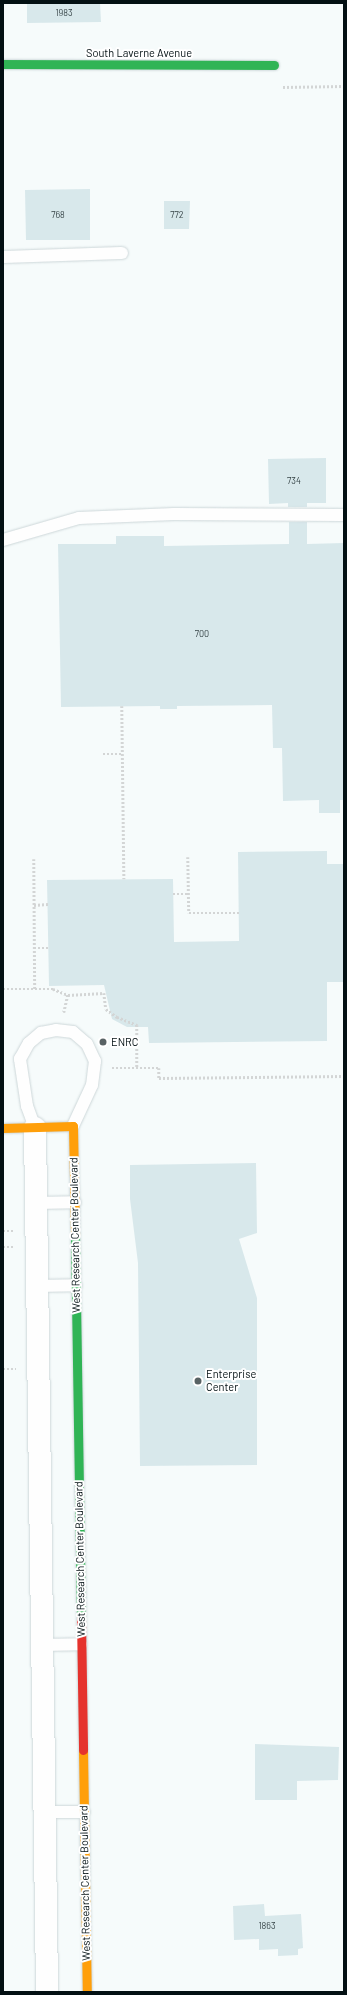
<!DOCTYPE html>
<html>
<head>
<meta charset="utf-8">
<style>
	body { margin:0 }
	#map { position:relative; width:347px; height:1995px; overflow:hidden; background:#f6fbfb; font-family:Barlow,sans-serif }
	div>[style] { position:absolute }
	.building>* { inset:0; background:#d8e8eb }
	.path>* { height:2.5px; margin-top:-1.25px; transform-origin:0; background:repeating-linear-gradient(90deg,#d3d5d5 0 2px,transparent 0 4px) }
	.roads { filter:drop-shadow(0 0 1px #cdd7d9) drop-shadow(0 0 1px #cdd7d9) }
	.lane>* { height:12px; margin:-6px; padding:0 6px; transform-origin:6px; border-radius:6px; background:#fefefe }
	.street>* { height:22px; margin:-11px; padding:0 11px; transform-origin:11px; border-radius:11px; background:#fefefe }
	.fast>* { height:9px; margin:-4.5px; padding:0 4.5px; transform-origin:4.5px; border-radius:4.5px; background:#30b455 }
	.slow>* { height:9px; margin:-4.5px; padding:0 4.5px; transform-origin:4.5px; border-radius:4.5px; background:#ff9f0a }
	.jam>* { height:9px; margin:-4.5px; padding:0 4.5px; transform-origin:4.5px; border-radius:4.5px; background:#e5322d }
	.dots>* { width:11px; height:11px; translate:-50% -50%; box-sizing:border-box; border:2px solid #fff; border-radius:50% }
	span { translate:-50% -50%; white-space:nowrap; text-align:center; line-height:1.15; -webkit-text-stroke:4px #fff; paint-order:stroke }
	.number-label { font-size:9px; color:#384649 }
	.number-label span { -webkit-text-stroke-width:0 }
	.street-label { font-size:11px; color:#031013 }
	.poi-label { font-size:11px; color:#031013 }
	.left { translate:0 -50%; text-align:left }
	.frame { position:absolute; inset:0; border:4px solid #031013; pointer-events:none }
</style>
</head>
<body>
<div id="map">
	<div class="building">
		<i style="clip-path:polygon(27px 3px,100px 3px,101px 22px,27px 23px)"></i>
		<i style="clip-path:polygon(90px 189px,90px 240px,26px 240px,25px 190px)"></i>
		<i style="clip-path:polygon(164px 201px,190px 201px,189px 229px,164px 229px)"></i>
		<i style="clip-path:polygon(326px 458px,326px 503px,307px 503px,307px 507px,288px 507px,288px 503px,269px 504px,268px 459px)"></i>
		<i style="clip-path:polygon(289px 522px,307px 522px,307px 544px,344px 543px,344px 800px,340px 800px,340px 813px,319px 813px,319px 800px,283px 801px,282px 748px,273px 748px,272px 705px,177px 706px,177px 709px,160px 709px,160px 706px,61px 707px,58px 544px,116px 544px,116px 536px,164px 536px,164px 546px,289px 544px)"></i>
		<i style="clip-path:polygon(327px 851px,327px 864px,344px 864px,344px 982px,327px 982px,327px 1041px,149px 1043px,148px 1027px,127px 1027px,112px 1019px,104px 985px,49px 986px,47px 880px,173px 879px,174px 942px,239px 941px,238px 852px)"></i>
		<i style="clip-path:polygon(256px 1163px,257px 1233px,239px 1239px,257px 1298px,257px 1465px,140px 1466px,138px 1263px,130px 1199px,130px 1165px)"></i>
		<i style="clip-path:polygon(255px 1744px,339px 1747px,338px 1780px,297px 1781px,297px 1800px,255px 1800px)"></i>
		<i style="clip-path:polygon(264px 1904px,265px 1916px,301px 1914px,303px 1948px,298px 1949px,298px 1955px,278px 1956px,278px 1949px,259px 1950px,259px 1939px,234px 1940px,233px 1906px)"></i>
	</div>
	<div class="path">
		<i style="left:283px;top:87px;width:61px;rotate:-0.9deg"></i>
		<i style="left:122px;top:706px;width:173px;rotate:89.3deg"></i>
		<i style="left:103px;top:754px;width:19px"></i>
		<i style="left:188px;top:857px;width:56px;rotate:89deg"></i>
		<i style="left:189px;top:913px;width:50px"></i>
		<i style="left:34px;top:859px;width:130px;rotate:89.6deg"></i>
		<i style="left:173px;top:894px;width:16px"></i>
		<i style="left:34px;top:905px;width:14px;rotate:-4deg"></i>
		<i style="left:34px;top:948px;width:14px"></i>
		<i style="left:3px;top:989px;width:50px"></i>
		<i style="left:53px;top:989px;width:16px;rotate:22deg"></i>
		<i style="left:68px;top:995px;width:18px;rotate:103deg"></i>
		<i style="left:68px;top:995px;width:36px;rotate:-3deg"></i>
		<i style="left:104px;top:993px;width:16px;rotate:83deg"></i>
		<i style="left:106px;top:1009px;width:14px;rotate:36deg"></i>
		<i style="left:117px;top:1017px;width:22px;rotate:22deg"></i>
		<i style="left:137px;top:1025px;width:43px;rotate:90deg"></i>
		<i style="left:112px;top:1068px;width:47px"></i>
		<i style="left:159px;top:1068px;width:10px;rotate:90deg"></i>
		<i style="left:159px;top:1078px;width:185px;rotate:-0.6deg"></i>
		<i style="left:3px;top:1231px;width:11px"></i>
		<i style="left:3px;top:1247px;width:12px"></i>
		<i style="left:3px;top:1369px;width:13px"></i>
	</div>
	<div class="roads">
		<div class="lane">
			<i style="left:3px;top:257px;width:119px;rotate:-1.9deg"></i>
			<i style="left:3px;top:540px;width:79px;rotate:-16.1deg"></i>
			<i style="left:79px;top:518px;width:95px;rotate:-2.4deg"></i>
			<i style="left:174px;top:514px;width:170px;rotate:0.3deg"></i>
			<i style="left:35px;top:1128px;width:23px;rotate:-110deg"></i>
			<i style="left:27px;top:1106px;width:48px;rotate:-98.5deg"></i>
			<i style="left:20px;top:1059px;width:18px;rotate:-61deg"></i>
			<i style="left:29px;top:1043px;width:16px;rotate:-40deg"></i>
			<i style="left:41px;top:1033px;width:15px;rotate:-11deg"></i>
			<i style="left:56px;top:1030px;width:17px;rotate:7deg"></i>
			<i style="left:73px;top:1032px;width:18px;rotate:41deg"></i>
			<i style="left:87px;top:1044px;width:19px;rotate:65deg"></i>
			<i style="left:95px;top:1061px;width:24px;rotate:97deg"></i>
			<i style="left:92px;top:1085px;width:45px;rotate:114.9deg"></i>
			<i style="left:36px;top:1203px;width:39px;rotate:-1deg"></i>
			<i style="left:37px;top:1286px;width:39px;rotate:-1deg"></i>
			<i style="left:42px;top:1645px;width:39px;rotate:-1deg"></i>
			<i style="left:44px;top:1812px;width:40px"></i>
		</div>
		<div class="street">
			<i style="left:35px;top:1128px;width:864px;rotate:89.2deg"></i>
		</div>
		<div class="fast">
			<i style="left:3px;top:64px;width:271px;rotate:0.2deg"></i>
			<i style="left:75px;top:1235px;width:384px;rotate:89.1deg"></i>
		</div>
		<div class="slow">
			<i style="left:3px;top:1128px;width:70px;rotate:-1.6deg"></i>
			<i style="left:73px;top:1126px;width:109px;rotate:88.9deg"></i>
			<i style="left:83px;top:1750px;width:242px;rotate:89.1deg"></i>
		</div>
		<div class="jam">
			<i style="left:81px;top:1619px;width:131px;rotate:89.1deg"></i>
		</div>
	</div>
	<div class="dots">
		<i style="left:103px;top:1042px;background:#586264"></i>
		<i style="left:198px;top:1381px;background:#586264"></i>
	</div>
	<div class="number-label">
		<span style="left:64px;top:13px">1983</span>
		<span style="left:58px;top:215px">768</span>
		<span style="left:177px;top:215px">772</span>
		<span style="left:294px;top:481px">734</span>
		<span style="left:202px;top:634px">700</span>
		<span style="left:267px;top:1926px">1863</span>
	</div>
	<div class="street-label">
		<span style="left:139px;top:53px">South Laverne Avenue</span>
		<span style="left:75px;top:1235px;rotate:-91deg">West Research Center Boulevard</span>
		<span style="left:80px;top:1559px;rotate:-91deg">West Research Center Boulevard</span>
		<span style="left:85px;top:1883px;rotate:-91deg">West Research Center Boulevard</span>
	</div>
	<div class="poi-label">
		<span class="left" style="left:111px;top:1042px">ENRC</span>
		<span class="left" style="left:206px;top:1381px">Enterprise<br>Center</span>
	</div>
	<div class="frame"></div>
</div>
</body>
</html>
